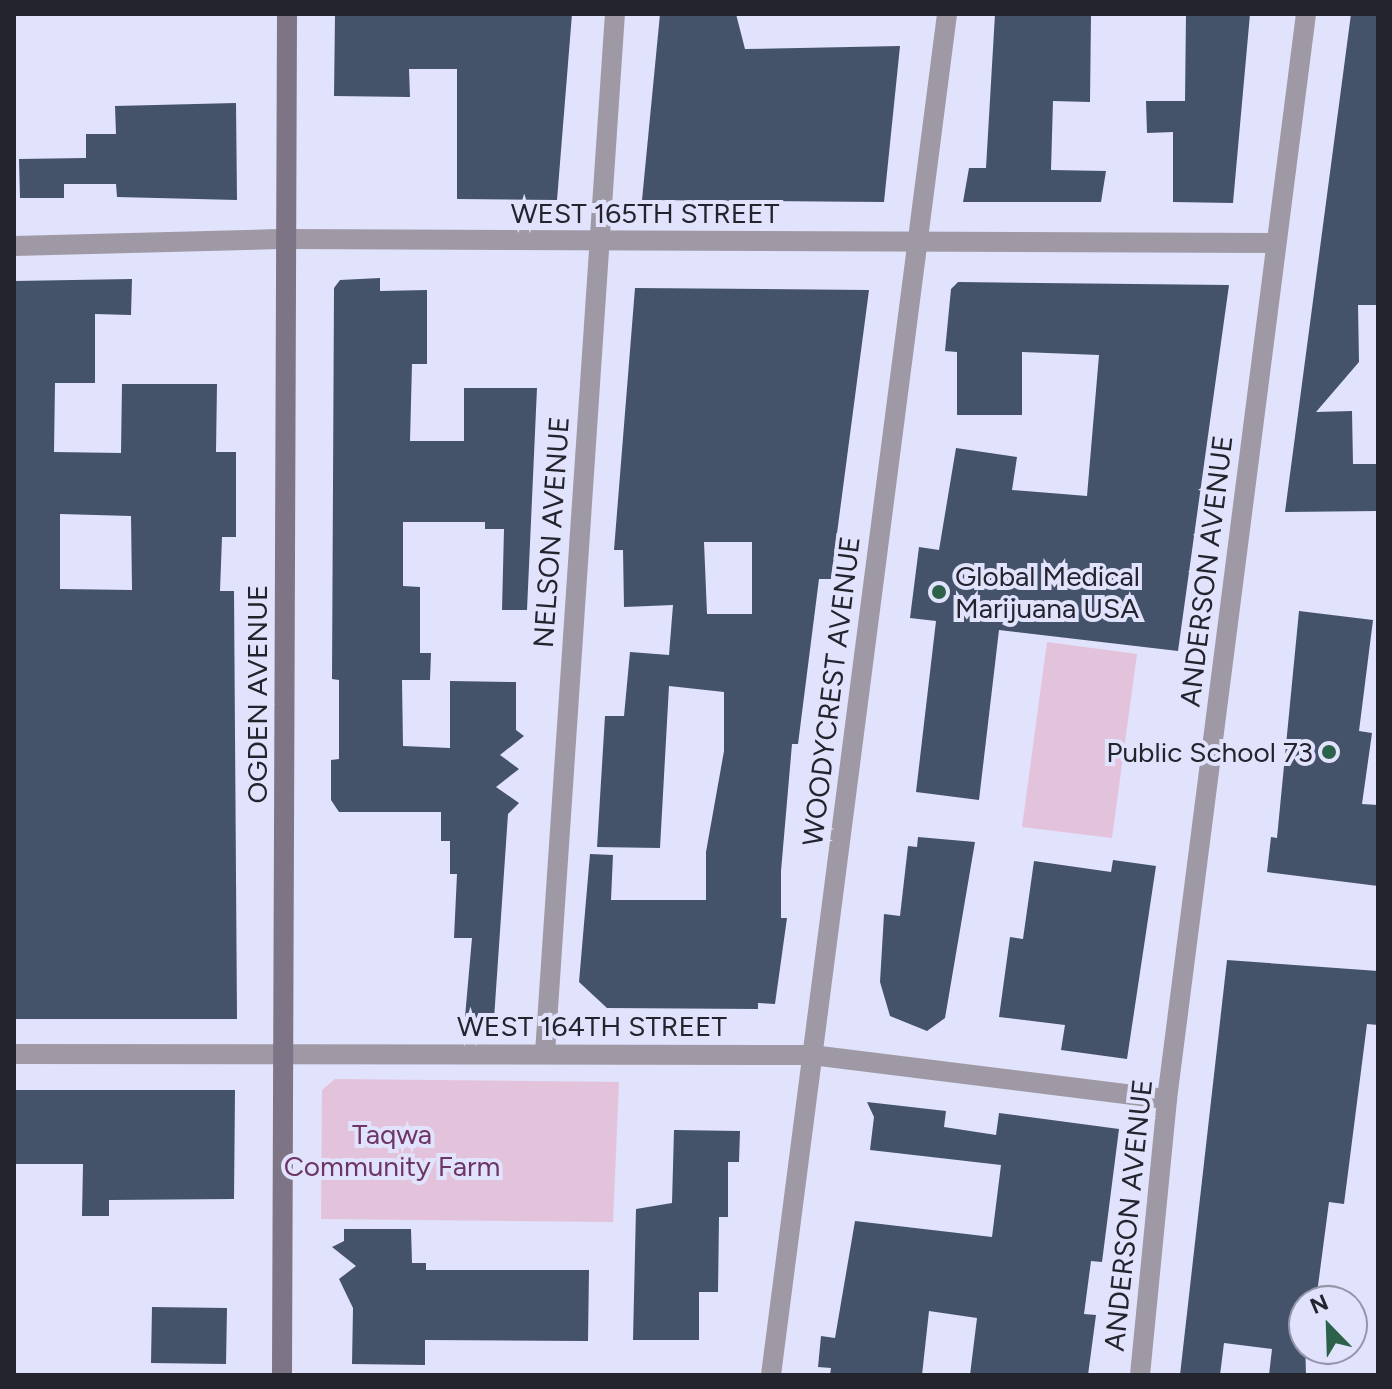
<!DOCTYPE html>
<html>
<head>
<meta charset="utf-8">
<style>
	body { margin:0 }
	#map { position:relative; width:1392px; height:1389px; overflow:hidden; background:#e1e2fb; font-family:Figtree,sans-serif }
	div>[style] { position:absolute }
	.green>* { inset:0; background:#e3c3dc }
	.building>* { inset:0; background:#44536a }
	.street>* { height:20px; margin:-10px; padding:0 10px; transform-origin:10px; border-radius:10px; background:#9f98a5 }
	.secondary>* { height:20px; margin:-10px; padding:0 10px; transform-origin:10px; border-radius:10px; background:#7d7485 }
	.dots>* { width:22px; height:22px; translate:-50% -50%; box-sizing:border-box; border:4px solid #e1e2fb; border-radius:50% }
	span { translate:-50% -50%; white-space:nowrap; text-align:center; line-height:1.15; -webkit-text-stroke:8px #e1e2fb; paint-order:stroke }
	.street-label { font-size:28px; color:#24242f }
	.poi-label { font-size:28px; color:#24242f }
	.left { translate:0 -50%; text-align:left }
	.right { translate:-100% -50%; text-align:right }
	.park-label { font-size:28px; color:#6d3664 }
	.frame { position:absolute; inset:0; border:16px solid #24242f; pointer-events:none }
	.north { position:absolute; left:1288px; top:1285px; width:80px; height:80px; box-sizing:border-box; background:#e1e2fb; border:2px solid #9596a9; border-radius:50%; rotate:337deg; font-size:22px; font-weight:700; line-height:32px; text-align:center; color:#24242f }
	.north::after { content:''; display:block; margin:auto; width:28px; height:36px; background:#2b6249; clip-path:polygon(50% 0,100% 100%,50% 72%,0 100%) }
</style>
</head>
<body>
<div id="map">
	<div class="green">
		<i style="clip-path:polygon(1047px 642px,1137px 654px,1112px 838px,1022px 827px)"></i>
		<i style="clip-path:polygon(335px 1079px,619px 1082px,613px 1222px,321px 1219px,322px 1090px)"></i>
	</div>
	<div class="building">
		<i style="clip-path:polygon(335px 14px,572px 14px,557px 200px,457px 199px,457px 69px,409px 69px,410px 97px,334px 96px)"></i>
		<i style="clip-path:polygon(660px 14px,736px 14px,745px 49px,900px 46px,884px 202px,642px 200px)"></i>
		<i style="clip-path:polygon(995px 14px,1091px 14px,1090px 102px,1053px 101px,1051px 170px,1106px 171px,1101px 202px,963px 202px,969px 168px,986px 168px)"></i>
		<i style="clip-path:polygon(1186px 14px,1250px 14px,1233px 203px,1173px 202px,1173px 132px,1147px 133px,1146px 101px,1185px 101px)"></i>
		<i style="clip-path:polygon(1351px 14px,1378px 14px,1378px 305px,1358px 305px,1359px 362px,1316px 412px,1352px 411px,1353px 464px,1378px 464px,1378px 511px,1285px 512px)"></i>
		<i style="clip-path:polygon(236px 103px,237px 200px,117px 197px,116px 184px,64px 184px,64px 198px,20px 198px,19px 159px,86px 158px,86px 134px,116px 134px,115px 106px)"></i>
		<i style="clip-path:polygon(380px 278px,380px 291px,427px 290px,427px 364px,412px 364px,410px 441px,464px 441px,464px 388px,537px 388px,527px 610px,502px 610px,504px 529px,485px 529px,485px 522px,403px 522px,403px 586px,420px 587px,420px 653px,431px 653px,430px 680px,402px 680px,403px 746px,450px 748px,450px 681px,516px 682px,516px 730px,524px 736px,500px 755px,519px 769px,496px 787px,519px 803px,508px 814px,494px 1019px,465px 1017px,472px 938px,454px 938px,457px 874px,450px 874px,450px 841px,441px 841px,441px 812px,339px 812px,331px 800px,331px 760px,339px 759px,339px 680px,332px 679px,334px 288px,340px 280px)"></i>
		<i style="clip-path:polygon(evenodd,132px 279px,131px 315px,95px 314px,95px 383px,55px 383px,54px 452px,121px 453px,122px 384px,217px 384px,216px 452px,236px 452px,236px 537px,222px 537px,220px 591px,234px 591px,237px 1019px,14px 1019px,14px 281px,132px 279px,60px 514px,131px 516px,132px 590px,60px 589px,60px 514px)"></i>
		<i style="clip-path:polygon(958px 282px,1229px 285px,1178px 651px,999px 630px,979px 800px,916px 792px,936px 621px,910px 618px,919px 547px,939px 550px,956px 448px,1017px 457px,1012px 490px,1087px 496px,1099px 355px,1022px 352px,1022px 415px,957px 415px,957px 352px,945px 351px,951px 289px)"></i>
		<i style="clip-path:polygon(evenodd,635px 288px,869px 290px,831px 579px,819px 579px,798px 744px,792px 744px,781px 871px,781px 918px,787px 918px,775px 1004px,758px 1003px,758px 1009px,607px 1008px,579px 982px,590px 854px,613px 855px,611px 900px,706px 900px,706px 852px,724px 751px,724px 692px,669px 686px,660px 848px,597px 847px,605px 716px,624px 716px,630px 652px,669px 655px,673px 605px,624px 607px,623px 550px,614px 550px,635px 288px,704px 542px,752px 542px,752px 614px,707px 614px,704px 542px)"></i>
		<i style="clip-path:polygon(1299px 611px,1373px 620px,1359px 731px,1372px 733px,1362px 804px,1378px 805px,1378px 886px,1267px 872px,1271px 837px,1277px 838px)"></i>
		<i style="clip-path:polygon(918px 837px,975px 842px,945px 1018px,927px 1031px,890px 1016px,880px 982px,884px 914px,900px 916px,908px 846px,917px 847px)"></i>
		<i style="clip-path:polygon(1113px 860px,1156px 866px,1127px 1059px,1061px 1050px,1065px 1025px,999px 1017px,1010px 937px,1023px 939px,1034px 861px,1111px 872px)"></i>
		<i style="clip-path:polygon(1227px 960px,1378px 971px,1378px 1025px,1367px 1024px,1344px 1204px,1329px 1202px,1316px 1301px,1304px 1301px,1306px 1375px,1269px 1375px,1272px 1349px,1224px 1343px,1220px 1375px,1180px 1375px)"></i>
		<i style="clip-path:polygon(14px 1090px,235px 1090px,234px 1199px,109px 1200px,109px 1216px,82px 1216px,83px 1164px,14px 1164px)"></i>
		<i style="clip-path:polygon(867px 1102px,946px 1111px,944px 1127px,996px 1135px,999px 1113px,1119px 1129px,1102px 1262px,1091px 1261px,1084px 1314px,1096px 1315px,1088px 1375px,970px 1375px,977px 1318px,929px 1311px,922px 1375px,830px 1375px,831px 1368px,818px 1367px,821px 1336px,835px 1338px,855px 1221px,992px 1237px,1001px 1165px,870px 1150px,874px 1117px)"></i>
		<i style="clip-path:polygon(674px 1130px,740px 1131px,739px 1162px,728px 1162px,728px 1217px,719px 1217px,718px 1292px,699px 1292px,699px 1340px,633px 1340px,636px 1209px,672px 1203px)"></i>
		<i style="clip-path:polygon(344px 1229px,411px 1229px,412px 1263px,426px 1263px,426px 1270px,589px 1270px,588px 1341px,425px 1340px,425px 1365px,352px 1364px,353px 1308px,339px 1279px,356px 1266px,332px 1247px,344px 1241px)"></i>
		<i style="clip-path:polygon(152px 1307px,227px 1308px,226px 1364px,151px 1363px)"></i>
	</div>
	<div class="street">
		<i style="left:14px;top:246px;width:273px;rotate:-1.5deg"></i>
		<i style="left:287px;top:239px;width:989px;rotate:0.23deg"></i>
		<i style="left:545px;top:1053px;width:1041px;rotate:-86.15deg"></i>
		<i style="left:14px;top:1054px;width:798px;rotate:0.07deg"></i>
		<i style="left:812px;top:1055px;width:358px;rotate:7.1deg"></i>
		<i style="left:771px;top:1375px;width:1372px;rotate:-82.63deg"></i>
		<i style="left:1140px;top:1375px;width:277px;rotate:-84.4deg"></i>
		<i style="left:1167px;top:1099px;width:1094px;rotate:-82.7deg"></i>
	</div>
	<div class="secondary">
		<i style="left:282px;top:1375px;width:1361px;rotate:-89.79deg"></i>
	</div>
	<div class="dots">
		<i style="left:939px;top:592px;background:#2b6249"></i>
		<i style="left:1329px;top:752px;background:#2b6249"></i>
	</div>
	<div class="street-label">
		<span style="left:645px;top:213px">WEST 165TH STREET</span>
		<span style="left:551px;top:532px;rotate:-86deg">NELSON AVENUE</span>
		<span style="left:1206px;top:571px;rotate:-83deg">ANDERSON AVENUE</span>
		<span style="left:831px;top:691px;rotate:-83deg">WOODYCREST AVENUE</span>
		<span style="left:257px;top:694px;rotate:-90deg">OGDEN AVENUE</span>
		<span style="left:592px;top:1026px">WEST 164TH STREET</span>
		<span style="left:1128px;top:1215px;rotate:-84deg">ANDERSON AVENUE</span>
	</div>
	<div class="poi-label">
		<span class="left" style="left:955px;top:592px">Global Medical<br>Marijuana USA</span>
		<span class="right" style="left:1313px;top:752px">Public School 73</span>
	</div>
	<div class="park-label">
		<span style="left:392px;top:1150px">Taqwa<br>Community Farm</span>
	</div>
	<div class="frame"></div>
	<div class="north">N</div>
</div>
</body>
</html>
